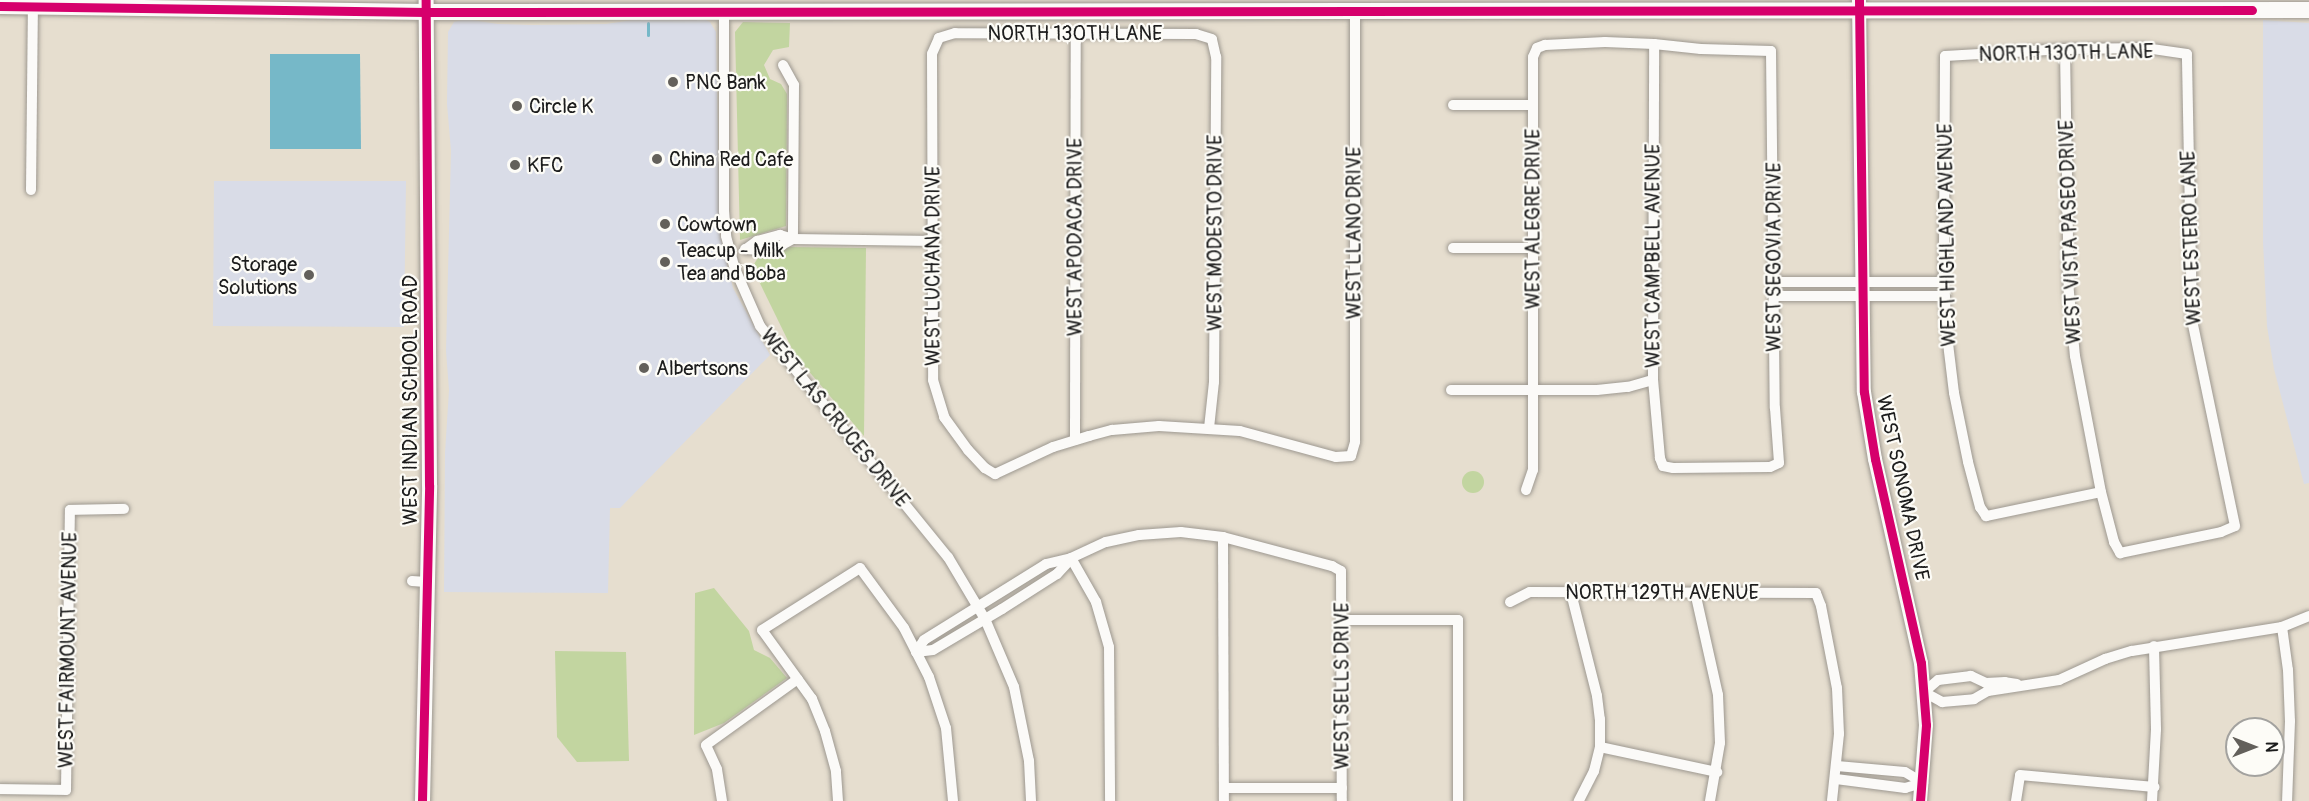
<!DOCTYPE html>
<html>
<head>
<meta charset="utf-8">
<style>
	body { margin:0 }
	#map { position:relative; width:2309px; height:801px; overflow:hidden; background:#e6decf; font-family:Pangolin,sans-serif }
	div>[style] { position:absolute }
	.built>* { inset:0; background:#d9dce7 }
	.green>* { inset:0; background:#c2d5a0 }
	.round { border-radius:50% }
	.water>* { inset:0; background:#76b8c8 }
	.stream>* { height:3px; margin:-1.5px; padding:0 1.5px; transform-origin:1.5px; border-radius:1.5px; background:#76b8c8 }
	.roads { filter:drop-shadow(0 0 2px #9d9890) drop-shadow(0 0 2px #9d9890) }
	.minor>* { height:10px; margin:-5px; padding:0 5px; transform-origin:5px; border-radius:5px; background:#fbfaf8 }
	.tertiary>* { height:14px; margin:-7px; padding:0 7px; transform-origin:7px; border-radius:7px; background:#fbfaf8 }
	.secondary>* { height:15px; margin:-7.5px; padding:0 7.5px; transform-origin:7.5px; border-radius:7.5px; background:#fbfaf8 }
	.primary>* { height:16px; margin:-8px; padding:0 8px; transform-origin:8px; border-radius:8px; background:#fbfaf8 }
	.cycleway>* { height:9px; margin:-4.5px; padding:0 4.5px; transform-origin:4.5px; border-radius:4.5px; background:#d6006c }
	.dots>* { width:16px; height:16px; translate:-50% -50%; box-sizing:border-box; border:3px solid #fdfcf7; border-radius:50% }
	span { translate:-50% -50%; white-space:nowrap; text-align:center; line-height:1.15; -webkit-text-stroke:4.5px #fdfcf7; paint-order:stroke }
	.street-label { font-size:20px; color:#1c1c1c }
	.poi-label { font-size:20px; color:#1c1c1c }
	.left { translate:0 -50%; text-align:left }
	.right { translate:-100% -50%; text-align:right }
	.north { position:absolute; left:2225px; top:717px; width:60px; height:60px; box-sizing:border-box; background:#fdfcf7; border:2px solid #a3a29f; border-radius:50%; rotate:90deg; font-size:16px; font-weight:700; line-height:24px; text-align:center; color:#1c1c1c }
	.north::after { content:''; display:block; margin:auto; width:21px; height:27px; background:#63605b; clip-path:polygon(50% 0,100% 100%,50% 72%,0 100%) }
</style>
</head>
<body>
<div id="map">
	<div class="built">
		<i style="clip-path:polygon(465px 19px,498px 24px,531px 25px,606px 24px,639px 19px,704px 19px,710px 22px,716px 32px,720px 235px,733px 288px,770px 355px,620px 508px,610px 508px,608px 593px,444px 592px,445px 453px,449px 390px,446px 351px,451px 151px,447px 104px,448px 32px,454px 22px)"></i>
		<i style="clip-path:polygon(2263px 20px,2309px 23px,2309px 483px,2304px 484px,2274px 369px,2267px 326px,2263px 242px)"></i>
		<i style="clip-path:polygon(214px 181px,406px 181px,404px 327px,213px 326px)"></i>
	</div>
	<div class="green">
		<i style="clip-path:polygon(743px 22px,790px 23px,789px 47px,773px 50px,764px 65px,770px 79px,781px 84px,787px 94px,786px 226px,740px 240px,735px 32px)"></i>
		<i style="clip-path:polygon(790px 247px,866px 248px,864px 436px,795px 355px,752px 267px,760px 255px)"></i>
		<i class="round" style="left:1462px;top:471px;width:22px;height:22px"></i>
		<i style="clip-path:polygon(714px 588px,749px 631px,754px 650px,770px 658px,787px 678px,724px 723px,694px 735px,695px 593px)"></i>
		<i style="clip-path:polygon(555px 651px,626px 652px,629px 761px,577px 762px,557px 737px)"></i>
	</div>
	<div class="water">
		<i style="clip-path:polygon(270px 54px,360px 54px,361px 149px,270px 149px)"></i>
	</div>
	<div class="stream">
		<i style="left:648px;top:23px;width:12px;rotate:90deg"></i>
	</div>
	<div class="roads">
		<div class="minor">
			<i style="left:724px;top:11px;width:200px;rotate:90deg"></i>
			<i style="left:724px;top:211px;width:25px;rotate:85deg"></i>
			<i style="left:726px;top:236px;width:34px;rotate:75deg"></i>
			<i style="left:735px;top:269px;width:62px;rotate:66.3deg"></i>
			<i style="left:760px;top:326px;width:298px;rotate:50.9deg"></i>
			<i style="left:948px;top:557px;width:72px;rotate:59.2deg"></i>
			<i style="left:985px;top:619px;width:74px;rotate:66.9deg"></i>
			<i style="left:1014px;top:687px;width:76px;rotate:78.5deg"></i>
			<i style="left:1029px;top:761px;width:40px;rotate:87.1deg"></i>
			<i style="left:2065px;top:49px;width:244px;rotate:89.1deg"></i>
			<i style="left:2069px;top:293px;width:63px;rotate:84.6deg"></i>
			<i style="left:2075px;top:356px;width:138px;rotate:79.2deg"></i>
			<i style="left:2101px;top:492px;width:52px;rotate:75.4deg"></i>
			<i style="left:2114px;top:542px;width:13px;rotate:61deg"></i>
			<i style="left:2120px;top:553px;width:103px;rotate:-11.7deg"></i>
			<i style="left:2221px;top:532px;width:15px;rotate:-23deg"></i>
			<i style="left:2235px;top:526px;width:210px;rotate:-101.8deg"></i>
			<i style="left:2192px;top:320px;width:266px;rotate:-91.1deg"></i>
			<i style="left:2187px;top:54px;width:41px;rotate:-171.7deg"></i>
			<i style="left:2146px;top:48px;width:81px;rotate:179.3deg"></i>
			<i style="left:2065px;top:49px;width:120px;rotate:176.7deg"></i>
			<i style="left:1945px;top:56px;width:226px;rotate:90.3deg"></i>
			<i style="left:1944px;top:282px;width:53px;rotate:86.8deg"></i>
			<i style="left:1947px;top:335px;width:58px;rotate:83.1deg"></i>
			<i style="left:1954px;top:393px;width:70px;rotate:78.5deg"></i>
			<i style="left:1968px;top:462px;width:47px;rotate:75.1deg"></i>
			<i style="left:1980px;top:507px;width:11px;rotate:56deg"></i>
			<i style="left:1986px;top:516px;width:117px;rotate:-11.8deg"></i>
			<i style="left:783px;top:65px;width:23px;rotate:61deg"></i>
			<i style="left:794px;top:85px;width:154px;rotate:90.4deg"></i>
			<i style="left:1453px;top:105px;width:80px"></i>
			<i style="left:31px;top:190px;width:183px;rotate:-89.4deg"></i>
			<i style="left:1453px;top:248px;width:80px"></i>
			<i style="left:745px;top:249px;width:16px;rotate:4deg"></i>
			<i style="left:761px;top:250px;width:22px;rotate:-13deg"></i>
			<i style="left:782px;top:245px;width:13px;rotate:-29deg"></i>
			<i style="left:746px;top:249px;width:14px;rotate:-36deg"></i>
			<i style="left:757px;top:241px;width:24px;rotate:-15deg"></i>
			<i style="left:780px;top:235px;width:14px;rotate:17deg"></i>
			<i style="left:793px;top:239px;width:141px;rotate:0.8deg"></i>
			<i style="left:1775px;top:282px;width:169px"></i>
			<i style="left:1774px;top:296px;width:171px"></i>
			<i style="left:1451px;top:390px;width:146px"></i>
			<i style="left:1597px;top:390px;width:31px;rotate:-6deg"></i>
			<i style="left:1628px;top:387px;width:26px;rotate:-16deg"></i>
			<i style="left:1209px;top:428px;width:46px;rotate:-83.8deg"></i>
			<i style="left:1214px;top:382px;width:325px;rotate:-89.6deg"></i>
			<i style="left:1216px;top:57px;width:18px;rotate:-103deg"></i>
			<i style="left:1212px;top:39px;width:17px;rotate:-163deg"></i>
			<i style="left:1196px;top:34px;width:241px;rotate:-179.8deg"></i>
			<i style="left:955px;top:33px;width:17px;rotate:163deg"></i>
			<i style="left:939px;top:38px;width:17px;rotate:114deg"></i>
			<i style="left:932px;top:54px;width:326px;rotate:89.8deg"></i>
			<i style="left:933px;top:380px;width:39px;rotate:73deg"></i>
			<i style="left:944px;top:417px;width:41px;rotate:54deg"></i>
			<i style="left:968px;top:450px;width:25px;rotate:47deg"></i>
			<i style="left:985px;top:468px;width:12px;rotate:31deg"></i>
			<i style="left:995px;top:474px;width:64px;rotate:-25deg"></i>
			<i style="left:1053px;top:447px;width:38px;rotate:-17deg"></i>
			<i style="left:1089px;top:436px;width:24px;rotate:-15deg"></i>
			<i style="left:1112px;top:430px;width:47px;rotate:-4.9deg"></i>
			<i style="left:1159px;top:426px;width:81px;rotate:3.5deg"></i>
			<i style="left:1240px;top:431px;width:99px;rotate:15.2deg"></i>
			<i style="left:1336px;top:457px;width:15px;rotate:-4deg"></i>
			<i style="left:1351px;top:456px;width:15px;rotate:-74deg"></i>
			<i style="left:1355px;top:442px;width:432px;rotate:-90deg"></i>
			<i style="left:1075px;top:440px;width:406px;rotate:-89.9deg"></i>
			<i style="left:1526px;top:490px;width:21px;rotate:-71deg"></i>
			<i style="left:1533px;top:470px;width:413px;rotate:-90deg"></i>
			<i style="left:1533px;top:57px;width:10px;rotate:-66deg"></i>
			<i style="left:1537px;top:48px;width:9px;rotate:-21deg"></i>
			<i style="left:1545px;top:45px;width:60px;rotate:-2.9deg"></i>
			<i style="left:1605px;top:42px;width:49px;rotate:2.3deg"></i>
			<i style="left:1654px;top:44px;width:47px;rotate:6.1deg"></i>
			<i style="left:1701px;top:49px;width:70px;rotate:1.6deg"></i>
			<i style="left:1771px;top:51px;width:357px;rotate:89.4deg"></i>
			<i style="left:1775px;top:408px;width:55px;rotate:85.8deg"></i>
			<i style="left:1779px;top:463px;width:10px;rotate:156deg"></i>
			<i style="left:1770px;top:467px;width:97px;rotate:179.4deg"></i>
			<i style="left:1673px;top:468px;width:10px;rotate:-169deg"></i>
			<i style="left:1663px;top:466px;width:9px;rotate:-111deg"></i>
			<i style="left:1660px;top:458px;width:78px;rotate:-95.1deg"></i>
			<i style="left:1653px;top:380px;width:336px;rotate:-89.8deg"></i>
			<i style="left:1223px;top:537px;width:264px;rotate:89.8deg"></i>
			<i style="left:1071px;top:558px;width:51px;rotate:60.4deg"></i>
			<i style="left:1096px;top:602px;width:47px;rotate:73.9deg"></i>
			<i style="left:1109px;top:647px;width:154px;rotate:89.6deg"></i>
			<i style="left:412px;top:581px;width:14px;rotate:4deg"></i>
			<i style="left:1695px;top:592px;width:106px;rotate:77.4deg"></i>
			<i style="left:1718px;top:695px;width:48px;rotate:87.6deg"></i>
			<i style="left:1720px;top:743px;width:59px;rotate:99.8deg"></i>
			<i style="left:1571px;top:593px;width:106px;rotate:75.8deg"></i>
			<i style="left:1597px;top:696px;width:23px;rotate:83deg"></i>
			<i style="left:1600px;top:719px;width:28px;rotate:90deg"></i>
			<i style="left:1600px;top:747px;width:25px;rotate:104deg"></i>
			<i style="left:1594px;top:771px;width:34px;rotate:117deg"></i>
			<i style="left:1510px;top:602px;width:22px;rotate:-27deg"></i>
			<i style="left:1530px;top:592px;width:286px;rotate:0.2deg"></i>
			<i style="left:1816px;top:593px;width:14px;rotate:69deg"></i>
			<i style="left:1821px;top:606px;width:84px;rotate:79deg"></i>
			<i style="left:1837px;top:688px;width:46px;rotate:87.5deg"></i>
			<i style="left:1839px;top:734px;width:67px;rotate:96deg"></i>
			<i style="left:1342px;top:620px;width:116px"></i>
			<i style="left:1458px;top:620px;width:181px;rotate:90deg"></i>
			<i style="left:2282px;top:627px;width:43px;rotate:82.1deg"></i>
			<i style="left:2288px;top:670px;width:51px;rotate:87.8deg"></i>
			<i style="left:2290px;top:721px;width:80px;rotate:92.1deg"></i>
			<i style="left:916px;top:652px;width:14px;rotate:-56deg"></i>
			<i style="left:924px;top:640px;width:144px;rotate:-31.9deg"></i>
			<i style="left:1046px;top:564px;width:26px;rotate:-13deg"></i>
			<i style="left:1071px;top:558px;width:38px;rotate:-25deg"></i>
			<i style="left:1106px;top:542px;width:34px;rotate:-12deg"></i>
			<i style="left:1139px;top:535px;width:42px;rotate:-4.1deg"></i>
			<i style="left:1181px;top:532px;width:42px;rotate:6.8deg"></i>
			<i style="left:1223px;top:537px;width:113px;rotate:14.9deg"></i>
			<i style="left:1332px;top:566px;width:10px;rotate:29deg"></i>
			<i style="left:1341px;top:571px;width:230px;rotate:89.8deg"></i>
			<i style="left:916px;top:652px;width:17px;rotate:-7deg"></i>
			<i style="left:933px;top:650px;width:80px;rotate:-30.7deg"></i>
			<i style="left:1002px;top:609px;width:65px;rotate:-32.5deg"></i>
			<i style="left:1057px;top:574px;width:21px;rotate:-47deg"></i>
			<i style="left:2017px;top:684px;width:12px;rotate:-171deg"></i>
			<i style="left:2005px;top:682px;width:19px;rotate:177deg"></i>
			<i style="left:1986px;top:683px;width:17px;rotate:-155deg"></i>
			<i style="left:1971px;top:676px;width:33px;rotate:173deg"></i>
			<i style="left:1938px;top:680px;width:18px;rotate:139deg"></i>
			<i style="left:1924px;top:692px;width:21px;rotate:29deg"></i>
			<i style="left:1942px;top:702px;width:32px;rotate:-5deg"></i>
			<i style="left:1974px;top:699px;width:16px;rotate:-30deg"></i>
			<i style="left:1988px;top:691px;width:72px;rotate:-8.8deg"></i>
			<i style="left:2059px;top:680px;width:51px;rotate:-24.5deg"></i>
			<i style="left:2105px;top:659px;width:28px;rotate:-17deg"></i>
			<i style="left:2132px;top:651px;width:152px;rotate:-9.1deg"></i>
			<i style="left:2282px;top:627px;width:29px;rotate:-22deg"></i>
			<i style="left:1600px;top:747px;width:120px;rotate:12.1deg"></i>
			<i style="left:1837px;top:766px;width:68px;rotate:5deg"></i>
			<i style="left:1905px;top:772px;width:21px;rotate:31deg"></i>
			<i style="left:1836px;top:779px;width:70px;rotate:7.4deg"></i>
			<i style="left:1905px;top:788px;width:19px;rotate:-16deg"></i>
			<i style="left:1224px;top:788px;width:118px"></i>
			<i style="left:0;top:789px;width:66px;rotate:0.9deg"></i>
			<i style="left:66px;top:790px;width:280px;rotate:-89.2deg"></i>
			<i style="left:70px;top:510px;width:54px;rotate:-1.1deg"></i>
			<i style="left:722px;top:801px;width:32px;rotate:-99deg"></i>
			<i style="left:717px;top:769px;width:26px;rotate:-115deg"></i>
			<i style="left:706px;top:745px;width:113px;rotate:-35.7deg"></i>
			<i style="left:838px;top:801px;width:30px;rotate:-94deg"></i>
			<i style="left:836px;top:771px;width:41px;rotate:-105.4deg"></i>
			<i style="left:825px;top:731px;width:35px;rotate:-112deg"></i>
			<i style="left:812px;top:699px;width:85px;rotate:-125.9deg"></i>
			<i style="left:762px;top:630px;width:116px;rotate:-32.3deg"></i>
			<i style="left:860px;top:568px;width:74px;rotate:53.7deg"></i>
			<i style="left:904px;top:628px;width:55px;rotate:63deg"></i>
			<i style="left:929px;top:677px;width:54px;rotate:71.6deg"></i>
			<i style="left:946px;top:728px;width:73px;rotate:84.5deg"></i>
			<i style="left:2016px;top:801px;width:26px;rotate:-81deg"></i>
			<i style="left:2020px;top:775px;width:135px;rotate:5.1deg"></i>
			<i style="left:2152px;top:801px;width:72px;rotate:-86.8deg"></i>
			<i style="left:2156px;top:729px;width:83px;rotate:-91.4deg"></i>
		</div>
		<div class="tertiary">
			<i style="left:1859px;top:0;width:392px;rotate:89.3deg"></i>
			<i style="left:1864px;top:392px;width:68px;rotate:80.7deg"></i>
			<i style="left:1875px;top:459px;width:209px;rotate:77.3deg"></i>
			<i style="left:1921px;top:663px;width:62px;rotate:85.4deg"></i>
			<i style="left:1926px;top:725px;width:76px;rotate:94.5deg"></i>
		</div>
		<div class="secondary">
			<i style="left:422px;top:801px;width:316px;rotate:-88.7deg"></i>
			<i style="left:429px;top:485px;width:485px;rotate:-90.4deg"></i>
		</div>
		<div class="primary">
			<i style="left:0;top:6px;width:426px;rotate:0.8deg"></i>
			<i style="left:426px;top:12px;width:1883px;rotate:-0.06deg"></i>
		</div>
	</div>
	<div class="cycleway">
		<i style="left:1859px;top:0;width:392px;rotate:89.3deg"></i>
		<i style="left:1864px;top:392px;width:68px;rotate:80.7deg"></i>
		<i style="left:1875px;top:459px;width:209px;rotate:77.3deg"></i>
		<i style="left:1921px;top:663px;width:62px;rotate:85.4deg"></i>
		<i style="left:1926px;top:725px;width:76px;rotate:94.5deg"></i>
		<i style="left:0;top:6px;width:426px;rotate:0.8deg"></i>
		<i style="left:426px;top:12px;width:1826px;rotate:-0.06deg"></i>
		<i style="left:422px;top:801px;width:316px;rotate:-88.7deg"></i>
		<i style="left:429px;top:485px;width:485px;rotate:-90.4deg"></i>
	</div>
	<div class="dots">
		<i style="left:673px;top:82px;background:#63605b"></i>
		<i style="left:517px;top:106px;background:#63605b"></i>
		<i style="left:657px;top:159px;background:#63605b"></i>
		<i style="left:515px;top:165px;background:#63605b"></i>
		<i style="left:665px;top:224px;background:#63605b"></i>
		<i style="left:665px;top:262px;background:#63605b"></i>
		<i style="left:309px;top:275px;background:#63605b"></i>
		<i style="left:644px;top:368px;background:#63605b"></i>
	</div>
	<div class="street-label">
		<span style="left:1075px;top:33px">NORTH 130TH LANE</span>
		<span style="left:2066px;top:53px;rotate:-1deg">NORTH 130TH LANE</span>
		<span style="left:1533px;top:219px;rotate:-90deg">WEST ALEGRE DRIVE</span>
		<span style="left:2070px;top:232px;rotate:-92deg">WEST VISTA PASEO DRIVE</span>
		<span style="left:1215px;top:233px;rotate:-90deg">WEST MODESTO DRIVE</span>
		<span style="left:1354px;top:233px;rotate:-90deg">WEST LLANO DRIVE</span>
		<span style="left:1947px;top:235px;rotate:-91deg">WEST HIGHLAND AVENUE</span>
		<span style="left:1075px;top:237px;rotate:-90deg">WEST APODACA DRIVE</span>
		<span style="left:2191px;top:238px;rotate:-92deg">WEST ESTERO LANE</span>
		<span style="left:1653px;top:256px;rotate:-90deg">WEST CAMPBELL AVENUE</span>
		<span style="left:1774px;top:257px;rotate:-90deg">WEST SEGOVIA DRIVE</span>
		<span style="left:933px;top:266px;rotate:-90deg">WEST LUCHANA DRIVE</span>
		<span style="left:410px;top:400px;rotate:-90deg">WEST INDIAN SCHOOL ROAD</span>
		<span style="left:835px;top:418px;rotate:51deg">WEST LAS CRUCES DRIVE</span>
		<span style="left:1903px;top:488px;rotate:78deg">WEST SONOMA DRIVE</span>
		<span style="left:1662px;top:592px">NORTH 129TH AVENUE</span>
		<span style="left:68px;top:650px;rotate:-89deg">WEST FAIRMOUNT AVENUE</span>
		<span style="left:1342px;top:686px;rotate:-90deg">WEST SELLS DRIVE</span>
	</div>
	<div class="poi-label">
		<span class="left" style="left:685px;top:82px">PNC Bank</span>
		<span class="left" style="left:529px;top:106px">Circle K</span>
		<span class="left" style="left:669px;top:159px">China Red Cafe</span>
		<span class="left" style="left:527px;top:165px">KFC</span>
		<span class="left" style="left:677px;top:224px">Cowtown</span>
		<span class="left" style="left:677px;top:262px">Teacup - Milk<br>Tea and Boba</span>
		<span class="right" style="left:297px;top:276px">Storage<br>Solutions</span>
		<span class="left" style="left:656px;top:368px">Albertsons</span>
	</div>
	<div class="north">N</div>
</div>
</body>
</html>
